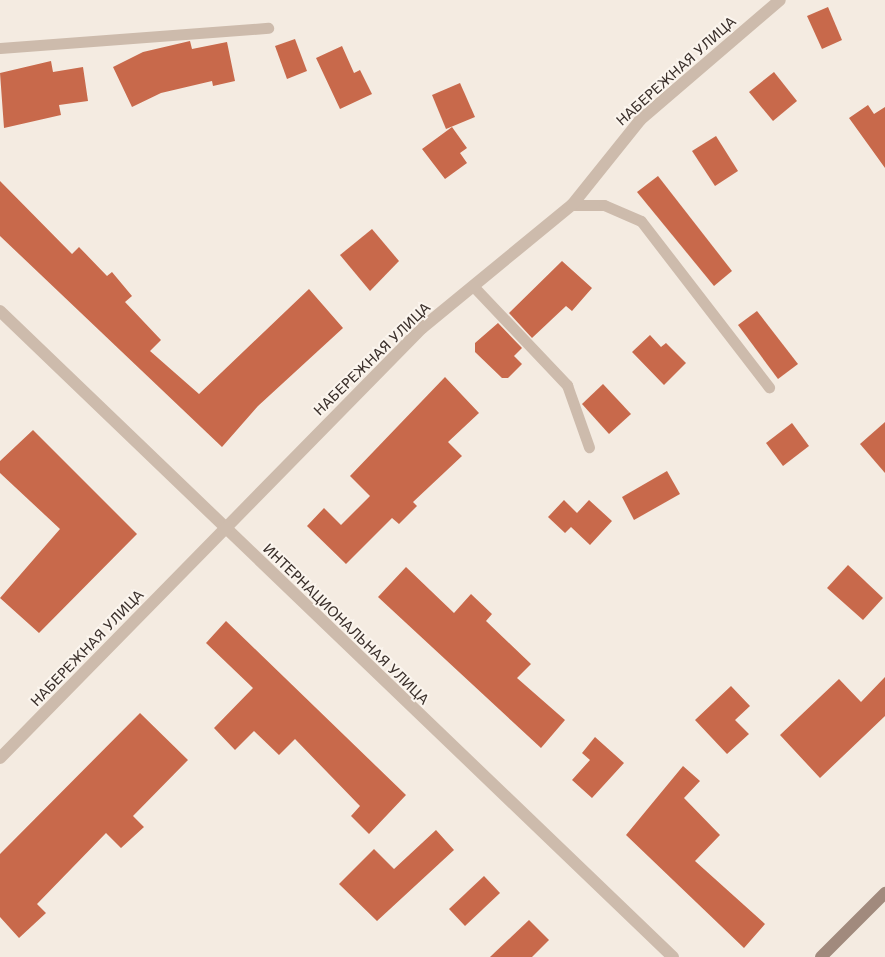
<!DOCTYPE html>
<html>
<head>
<meta charset="utf-8">
<style>
	body { margin:0 }
	#map { position:relative; width:885px; height:957px; overflow:hidden; background:#f4ebe1; font-family:"DejaVu Sans",sans-serif }
	div>[style] { position:absolute }
	.building>* { inset:0; background:#c8694b }
	.lane>* { height:11px; margin:-5.5px; padding:0 5.5px; transform-origin:5.5px; border-radius:5.5px; background:#cdbbac }
	.street>* { height:12px; margin:-6px; padding:0 6px; transform-origin:6px; border-radius:6px; background:#cdbbac }
	.secondary>* { height:12px; margin:-6px; padding:0 6px; transform-origin:6px; border-radius:6px; background:#a18a7d }
	span { translate:-50% -50%; white-space:nowrap; text-align:center; line-height:1.15; -webkit-text-stroke:4px #fbf5ee; paint-order:stroke }
	.street-label { font-size:14px; color:#3b302b }
</style>
</head>
<body>
<div id="map">
	<div class="building">
		<i style="clip-path:polygon(828px 7px,842px 40px,822px 49px,807px 16px)"></i>
		<i style="clip-path:polygon(295px 39px,307px 71px,287px 79px,275px 46px)"></i>
		<i style="clip-path:polygon(190px 41px,192px 49px,227px 42px,235px 81px,213px 86px,212px 81px,161px 93px,132px 107px,113px 67px,143px 52px)"></i>
		<i style="clip-path:polygon(342px 46px,354px 73px,360px 70px,372px 94px,340px 109px,316px 58px)"></i>
		<i style="clip-path:polygon(51px 61px,53px 72px,83px 67px,88px 101px,59px 105px,61px 115px,4px 128px,0 73px)"></i>
		<i style="clip-path:polygon(774px 72px,797px 101px,773px 121px,749px 92px)"></i>
		<i style="clip-path:polygon(460px 83px,475px 117px,446px 129px,432px 95px)"></i>
		<i style="clip-path:polygon(868px 105px,874px 114px,885px 107px,885px 168px,849px 118px)"></i>
		<i style="clip-path:polygon(452px 127px,467px 148px,460px 153px,467px 163px,445px 179px,422px 149px)"></i>
		<i style="clip-path:polygon(716px 136px,738px 171px,715px 186px,692px 151px)"></i>
		<i style="clip-path:polygon(658px 176px,732px 271px,714px 286px,637px 192px)"></i>
		<i style="clip-path:polygon(0 181px,72px 254px,79px 247px,107px 276px,112px 272px,132px 296px,125px 302px,161px 340px,150px 351px,199px 394px,309px 289px,343px 328px,258px 406px,222px 447px,0 236px)"></i>
		<i style="clip-path:polygon(372px 229px,399px 261px,370px 291px,340px 255px)"></i>
		<i style="clip-path:polygon(562px 261px,592px 288px,572px 311px,566px 306px,532px 338px,509px 313px)"></i>
		<i style="clip-path:polygon(757px 311px,798px 364px,778px 379px,738px 325px)"></i>
		<i style="clip-path:polygon(498px 323px,522px 348px,514px 356px,522px 364px,508px 378px,502px 378px,475px 352px,475px 343px)"></i>
		<i style="clip-path:polygon(650px 335px,661px 347px,666px 343px,686px 363px,664px 385px,632px 352px)"></i>
		<i style="clip-path:polygon(445px 377px,479px 413px,448px 442px,462px 456px,413px 502px,417px 506px,399px 524px,392px 518px,346px 564px,307px 526px,324px 508px,341px 525px,370px 496px,350px 476px)"></i>
		<i style="clip-path:polygon(603px 384px,631px 414px,609px 434px,582px 404px)"></i>
		<i style="clip-path:polygon(885px 422px,885px 473px,860px 444px)"></i>
		<i style="clip-path:polygon(792px 423px,809px 446px,783px 466px,766px 443px)"></i>
		<i style="clip-path:polygon(33px 430px,137px 534px,39px 633px,0 598px,60px 529px,0 473px,0 461px)"></i>
		<i style="clip-path:polygon(667px 471px,680px 494px,634px 520px,622px 497px)"></i>
		<i style="clip-path:polygon(564px 500px,577px 513px,589px 500px,612px 521px,590px 545px,571px 527px,565px 533px,548px 517px)"></i>
		<i style="clip-path:polygon(848px 565px,883px 598px,863px 620px,827px 588px)"></i>
		<i style="clip-path:polygon(406px 567px,454px 613px,471px 594px,492px 614px,486px 621px,531px 664px,517px 678px,565px 720px,541px 748px,378px 597px)"></i>
		<i style="clip-path:polygon(226px 621px,406px 795px,369px 834px,351px 816px,360px 806px,295px 739px,279px 755px,254px 731px,235px 750px,214px 728px,253px 688px,206px 643px)"></i>
		<i style="clip-path:polygon(885px 677px,885px 716px,820px 778px,780px 735px,839px 679px,861px 702px)"></i>
		<i style="clip-path:polygon(731px 686px,750px 706px,735px 720px,749px 734px,727px 754px,695px 720px)"></i>
		<i style="clip-path:polygon(140px 713px,188px 760px,133px 816px,144px 827px,121px 848px,106px 833px,37px 904px,46px 913px,19px 938px,0 917px,0 854px)"></i>
		<i style="clip-path:polygon(595px 737px,624px 763px,592px 798px,572px 780px,590px 760px,582px 753px)"></i>
		<i style="clip-path:polygon(683px 766px,700px 781px,684px 798px,720px 835px,695px 861px,765px 924px,744px 948px,626px 835px)"></i>
		<i style="clip-path:polygon(436px 830px,454px 850px,377px 921px,339px 884px,374px 849px,394px 869px)"></i>
		<i style="clip-path:polygon(484px 876px,500px 893px,465px 926px,449px 909px)"></i>
		<i style="clip-path:polygon(529px 920px,549px 940px,532px 957px,490px 957px)"></i>
	</div>
	<div class="lane">
		<i style="left:0;top:48px;width:269px;rotate:-4.3deg"></i>
		<i style="left:572px;top:205px;width:32px"></i>
		<i style="left:604px;top:205px;width:40px;rotate:23.4deg"></i>
		<i style="left:641px;top:221px;width:210px;rotate:52.4deg"></i>
		<i style="left:473px;top:286px;width:137px;rotate:46.5deg"></i>
		<i style="left:567px;top:385px;width:66px;rotate:70.5deg"></i>
	</div>
	<div class="street">
		<i style="left:0;top:311px;width:933px;rotate:43.83deg"></i>
		<i style="left:0;top:758px;width:602px;rotate:-45.54deg"></i>
		<i style="left:422px;top:328px;width:194px;rotate:-39.4deg"></i>
		<i style="left:572px;top:205px;width:109px;rotate:-51.3deg"></i>
		<i style="left:640px;top:120px;width:184px;rotate:-40.6deg"></i>
	</div>
	<div class="secondary">
		<i style="left:821px;top:957px;width:91px;rotate:-45deg"></i>
	</div>
	<div class="street-label">
		<span style="left:676px;top:71px;rotate:-42deg">НАБЕРЕЖНАЯ УЛИЦА</span>
		<span style="left:372px;top:359px;rotate:-44deg">НАБЕРЕЖНАЯ УЛИЦА</span>
		<span style="left:346px;top:624px;rotate:44deg">ИНТЕРНАЦИОНАЛЬНАЯ УЛИЦА</span>
		<span style="left:87px;top:648px;rotate:-46deg">НАБЕРЕЖНАЯ УЛИЦА</span>
	</div>
</div>
</body>
</html>
